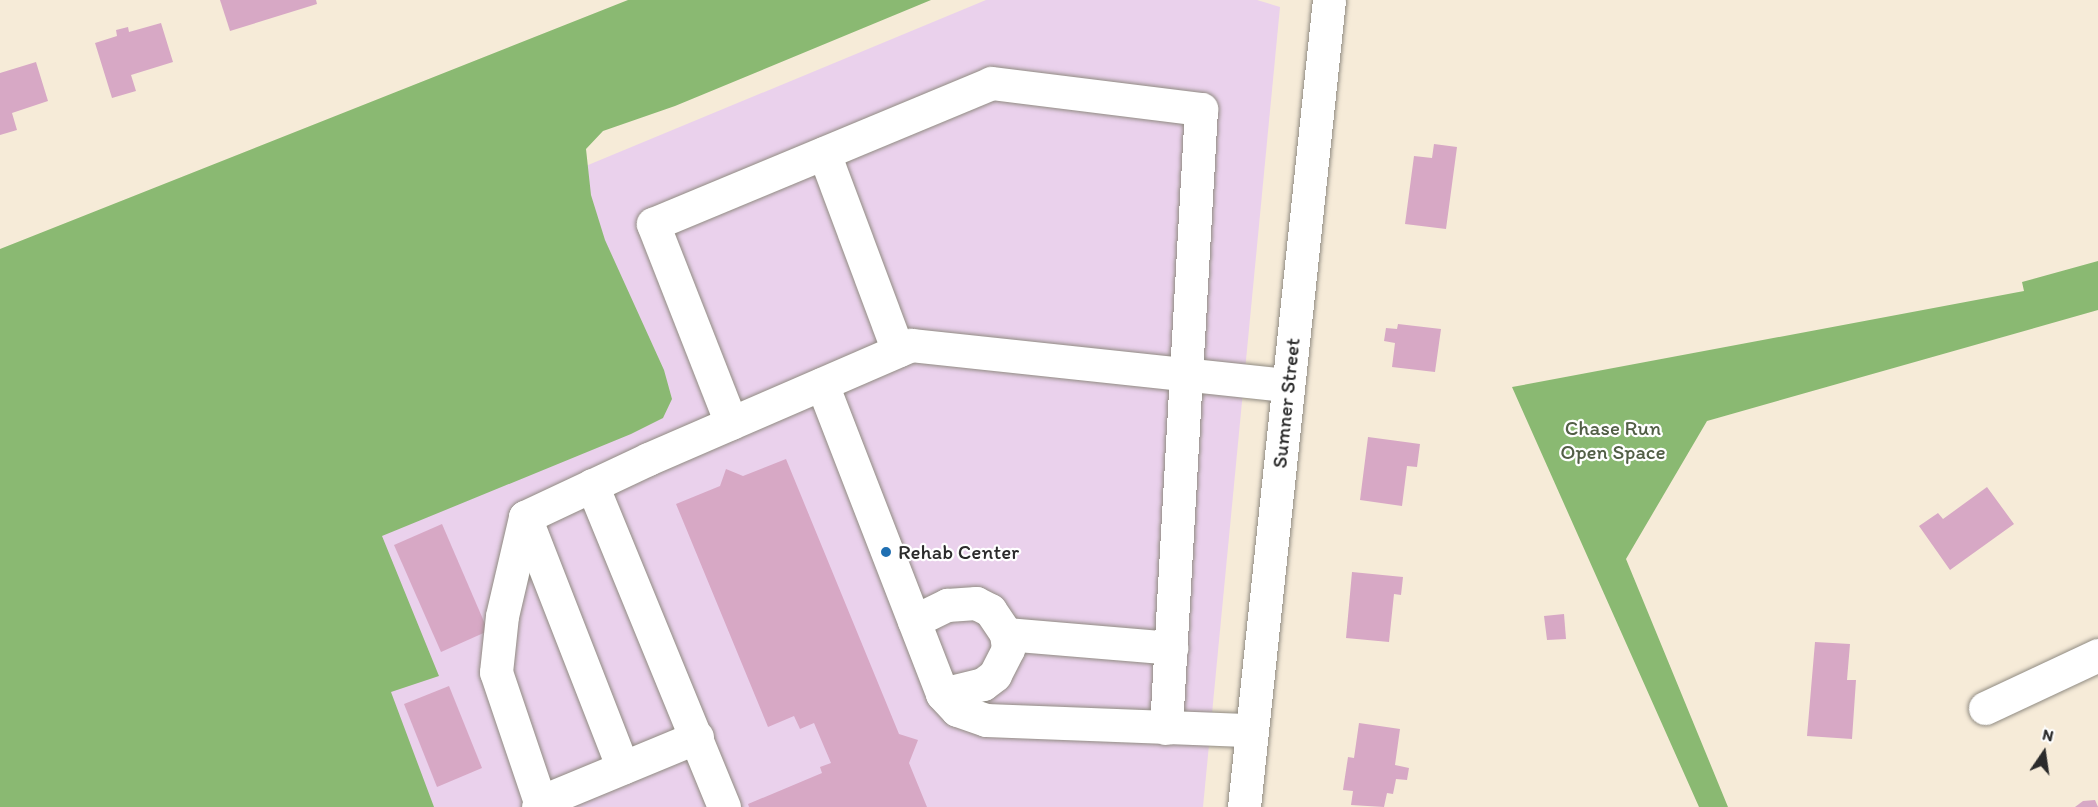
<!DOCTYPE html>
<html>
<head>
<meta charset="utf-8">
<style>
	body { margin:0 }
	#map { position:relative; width:2098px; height:807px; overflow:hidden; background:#f6ebd8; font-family:Itim,sans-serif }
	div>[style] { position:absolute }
	.built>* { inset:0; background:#ead1ec }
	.forest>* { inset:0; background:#8ab972 }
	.building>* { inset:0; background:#d7a8c5 }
	.roads { filter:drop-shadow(0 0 2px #908b82) drop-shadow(0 0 2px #908b82) }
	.minor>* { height:33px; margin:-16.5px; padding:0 16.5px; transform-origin:16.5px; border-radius:16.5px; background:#fff }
	.major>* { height:33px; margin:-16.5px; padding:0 16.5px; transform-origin:16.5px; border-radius:16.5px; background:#fff }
	.dots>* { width:16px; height:16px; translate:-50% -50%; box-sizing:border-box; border:3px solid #fff; border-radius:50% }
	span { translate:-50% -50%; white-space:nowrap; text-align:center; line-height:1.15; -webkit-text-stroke:4.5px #fff; paint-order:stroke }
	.street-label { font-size:21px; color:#2b2b2b }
	.park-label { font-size:21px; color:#525f46 }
	.poi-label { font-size:21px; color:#2b2b2b }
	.left { translate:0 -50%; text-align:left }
	.north { position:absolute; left:2014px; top:723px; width:60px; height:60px; -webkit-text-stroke:4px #fff; paint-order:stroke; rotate:13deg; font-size:16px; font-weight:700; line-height:24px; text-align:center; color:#2b2b2b }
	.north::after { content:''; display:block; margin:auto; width:21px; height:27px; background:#2b2b2b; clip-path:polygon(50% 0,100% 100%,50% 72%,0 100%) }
</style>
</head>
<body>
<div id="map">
	<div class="built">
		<i style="clip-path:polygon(986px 0,1257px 0,1280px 7px,1203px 807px,0 807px,0 409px)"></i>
	</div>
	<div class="forest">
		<i style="clip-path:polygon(628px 0,931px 0,675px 106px,603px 131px,586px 149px,591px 195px,605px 240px,664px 370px,672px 399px,663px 418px,631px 434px,382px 536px,439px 676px,391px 692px,434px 807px,0 807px,0 249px)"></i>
		<i style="clip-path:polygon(2098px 261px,2098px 310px,1707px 421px,1626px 559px,1728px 807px,1699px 807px,1512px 387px,2024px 291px,2022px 282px)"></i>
	</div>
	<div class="building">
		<i style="clip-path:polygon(220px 0,316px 0,317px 4px,230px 31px)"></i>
		<i style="clip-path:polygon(161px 23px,173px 62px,131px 75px,136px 91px,112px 98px,95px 43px,117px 36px,116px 30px,128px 27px,129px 32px)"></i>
		<i style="clip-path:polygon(36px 62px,48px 101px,12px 113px,17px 130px,0 135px,0 73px)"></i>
		<i style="clip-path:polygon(1434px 144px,1457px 147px,1446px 229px,1405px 224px,1414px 156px,1432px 158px)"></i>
		<i style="clip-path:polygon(1398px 324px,1441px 329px,1435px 372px,1392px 367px,1395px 343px,1384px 341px,1386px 328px,1397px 329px)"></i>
		<i style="clip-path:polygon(1368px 437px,1420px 444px,1417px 467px,1407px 466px,1402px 506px,1360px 500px)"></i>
		<i style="clip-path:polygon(786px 459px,899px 734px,918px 740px,909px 763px,927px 807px,749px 807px,748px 804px,822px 773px,820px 767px,831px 763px,814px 723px,800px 729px,794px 716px,768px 727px,676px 504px,720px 486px,726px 469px,743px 476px)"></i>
		<i style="clip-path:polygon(1987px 487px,2014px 524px,1950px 570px,1919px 526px,1938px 513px,1943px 519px)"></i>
		<i style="clip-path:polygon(442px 524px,488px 631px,441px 652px,394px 545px)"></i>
		<i style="clip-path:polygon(1352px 572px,1403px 577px,1401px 595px,1394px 594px,1389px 642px,1346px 638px)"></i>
		<i style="clip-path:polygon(1564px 614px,1566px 639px,1547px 640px,1544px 616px)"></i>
		<i style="clip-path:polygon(1815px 642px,1850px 644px,1847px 680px,1856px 680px,1852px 739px,1807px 736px)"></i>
		<i style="clip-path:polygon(449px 686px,482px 768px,437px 787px,404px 704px)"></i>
		<i style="clip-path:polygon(1359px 723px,1400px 729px,1395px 765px,1409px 768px,1407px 780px,1396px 779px,1393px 794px,1387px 793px,1384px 807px,1351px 805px,1353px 791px,1343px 790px,1348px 757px,1354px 758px)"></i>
		<i style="clip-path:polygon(2095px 800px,2098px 807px,2075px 807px,2083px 801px)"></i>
	</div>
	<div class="roads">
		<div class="minor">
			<i style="left:824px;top:153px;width:211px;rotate:69.5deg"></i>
			<i style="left:822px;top:384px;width:332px;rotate:68.8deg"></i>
			<i style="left:942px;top:694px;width:22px;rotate:47deg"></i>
			<i style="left:957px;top:710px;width:31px;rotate:19deg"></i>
			<i style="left:986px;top:720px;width:266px;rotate:2.2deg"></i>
			<i style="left:731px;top:423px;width:214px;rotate:-111.4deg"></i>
			<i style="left:653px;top:224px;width:366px;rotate:-22.6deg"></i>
			<i style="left:991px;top:83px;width:212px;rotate:7.1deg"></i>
			<i style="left:1201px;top:109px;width:620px;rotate:93.24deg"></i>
			<i style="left:592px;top:485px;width:348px;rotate:67.7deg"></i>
			<i style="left:525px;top:517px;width:269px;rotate:68.7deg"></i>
			<i style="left:914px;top:621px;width:37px;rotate:-26deg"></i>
			<i style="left:947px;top:605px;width:29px;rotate:-4deg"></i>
			<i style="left:976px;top:603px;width:16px;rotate:27deg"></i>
			<i style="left:990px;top:610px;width:29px;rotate:56deg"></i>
			<i style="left:1006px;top:634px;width:15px;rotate:82deg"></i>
			<i style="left:1008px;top:649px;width:29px;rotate:117deg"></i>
			<i style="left:995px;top:675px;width:15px;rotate:143deg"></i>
			<i style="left:983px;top:684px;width:42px;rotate:166.3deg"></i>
			<i style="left:1006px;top:634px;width:166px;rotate:4.8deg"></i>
			<i style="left:1985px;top:708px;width:125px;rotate:-25.1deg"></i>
			<i style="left:540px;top:802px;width:170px;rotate:-22.5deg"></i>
			<i style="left:538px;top:807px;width:5px;rotate:-68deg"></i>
			<i style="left:540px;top:802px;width:137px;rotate:-108.7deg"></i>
			<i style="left:496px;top:672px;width:56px;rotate:-83.9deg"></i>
			<i style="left:502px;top:616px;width:102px;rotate:-76.9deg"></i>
			<i style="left:525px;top:517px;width:136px;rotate:-25.2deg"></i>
			<i style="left:648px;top:459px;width:287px;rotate:-23.4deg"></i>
			<i style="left:911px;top:345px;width:379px;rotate:6.1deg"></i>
		</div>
		<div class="major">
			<i style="left:1244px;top:807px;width:811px;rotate:-83.99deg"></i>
		</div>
	</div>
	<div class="dots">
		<i style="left:886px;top:552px;background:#1f6fb2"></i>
	</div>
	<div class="street-label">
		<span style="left:1286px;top:403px;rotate:-84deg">Sumner Street</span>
	</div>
	<div class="park-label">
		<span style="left:1613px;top:440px">Chase Run<br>Open Space</span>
	</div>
	<div class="poi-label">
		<span class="left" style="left:898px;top:552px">Rehab Center</span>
	</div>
	<div class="north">N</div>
</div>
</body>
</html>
